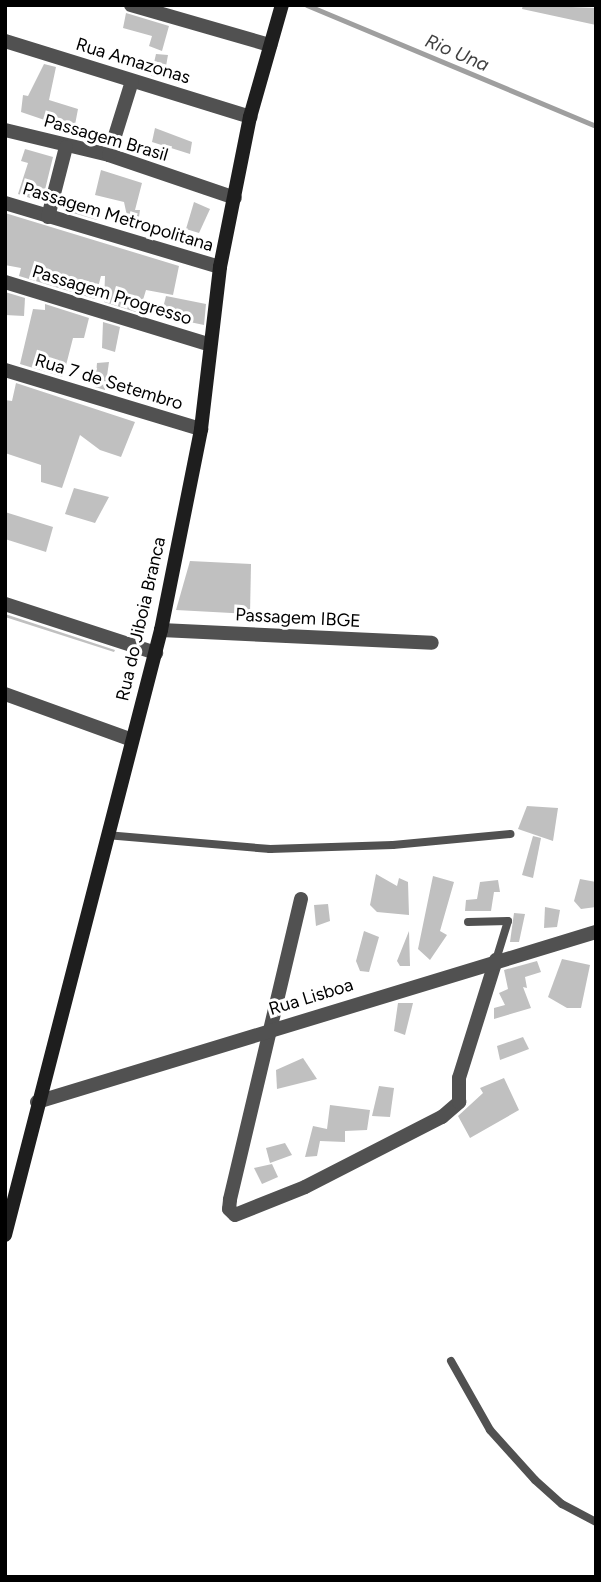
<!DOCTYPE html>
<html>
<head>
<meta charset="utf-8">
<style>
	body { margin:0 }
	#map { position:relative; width:601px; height:1582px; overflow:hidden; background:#fff; font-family:Figtree,sans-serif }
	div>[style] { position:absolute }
	.stream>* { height:4.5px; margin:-2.25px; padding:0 2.25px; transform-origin:2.25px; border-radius:2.25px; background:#9f9f9f }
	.building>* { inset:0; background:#c0c0c0 }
	.lane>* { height:8px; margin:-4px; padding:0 4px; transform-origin:4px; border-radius:4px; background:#515151 }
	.street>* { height:14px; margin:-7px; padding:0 7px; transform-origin:7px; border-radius:7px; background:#515151 }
	.secondary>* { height:14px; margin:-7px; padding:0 7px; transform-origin:7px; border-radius:7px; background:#1e1e1e }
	span { translate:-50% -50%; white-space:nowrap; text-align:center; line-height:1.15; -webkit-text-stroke:6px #fff; paint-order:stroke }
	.street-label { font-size:18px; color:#000 }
	.water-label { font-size:19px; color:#404040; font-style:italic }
	.frame { position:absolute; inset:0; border:7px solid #000; pointer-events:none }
</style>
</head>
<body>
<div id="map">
	<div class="stream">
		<i style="left:307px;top:5px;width:313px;rotate:22.7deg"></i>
	</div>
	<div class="building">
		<i style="clip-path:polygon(523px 5px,596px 8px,596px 25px,522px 9px)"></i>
		<i style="clip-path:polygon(126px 13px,169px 26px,162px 51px,149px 46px,152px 36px,123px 28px)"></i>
		<i style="clip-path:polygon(156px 54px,168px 55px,164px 77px,151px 76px)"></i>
		<i style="clip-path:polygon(44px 64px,56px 67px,49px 100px,78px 109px,74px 130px,21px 112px,23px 95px,28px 96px)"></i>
		<i style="clip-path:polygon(155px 128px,192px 142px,190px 154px,152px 142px)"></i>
		<i style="clip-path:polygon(25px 149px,53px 157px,42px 202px,18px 194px,28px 163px,21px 161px)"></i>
		<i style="clip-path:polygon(101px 170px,142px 183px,135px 210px,140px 210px,138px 224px,131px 225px,130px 230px,124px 202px,95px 195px)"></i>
		<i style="clip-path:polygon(66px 200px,100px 210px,97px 220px,63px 210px)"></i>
		<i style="clip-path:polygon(194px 202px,210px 209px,199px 233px,186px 229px)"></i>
		<i style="clip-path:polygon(5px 213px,179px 266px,173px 295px,146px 290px,139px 313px,104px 302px,105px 276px,101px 276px,95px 299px,19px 276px,21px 268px,5px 265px)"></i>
		<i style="clip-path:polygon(5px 292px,25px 298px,24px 316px,5px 315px)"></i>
		<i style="clip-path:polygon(166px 296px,206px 304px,204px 325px,161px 316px)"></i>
		<i style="clip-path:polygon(45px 304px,89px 318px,84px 338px,73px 338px,63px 377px,20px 364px,33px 309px,45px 310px)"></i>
		<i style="clip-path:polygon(103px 322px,120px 327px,115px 352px,102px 348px)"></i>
		<i style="clip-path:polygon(109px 362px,105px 390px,95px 387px,97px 363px)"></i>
		<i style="clip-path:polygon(16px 383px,135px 422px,121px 457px,100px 450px,80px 435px,62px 488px,41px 482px,41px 465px,5px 453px,5px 400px,12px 401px)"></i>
		<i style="clip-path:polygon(74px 488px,109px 497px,95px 523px,65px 514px)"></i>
		<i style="clip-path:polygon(5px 512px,53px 527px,46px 552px,5px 539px)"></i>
		<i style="clip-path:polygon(190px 561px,251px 564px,250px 614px,176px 610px)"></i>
		<i style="clip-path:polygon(5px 614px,115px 650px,114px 652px,5px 617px)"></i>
		<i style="clip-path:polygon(527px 806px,558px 808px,553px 841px,518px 829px)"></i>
		<i style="clip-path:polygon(533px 836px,541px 838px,533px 878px,522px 875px)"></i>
		<i style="clip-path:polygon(376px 874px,397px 886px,399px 878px,408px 882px,409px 915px,377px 912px,370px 905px)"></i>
		<i style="clip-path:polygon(433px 876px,454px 882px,440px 931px,447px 935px,430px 960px,418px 949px)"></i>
		<i style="clip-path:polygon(580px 879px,596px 882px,596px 907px,581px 909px,574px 901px)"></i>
		<i style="clip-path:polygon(498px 880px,500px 892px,494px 892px,491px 911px,465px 911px,466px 900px,477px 899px,480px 882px)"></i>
		<i style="clip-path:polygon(328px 904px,330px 921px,316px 926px,314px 905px)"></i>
		<i style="clip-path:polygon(545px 907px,560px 910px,557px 927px,544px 928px)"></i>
		<i style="clip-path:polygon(514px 913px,525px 914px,519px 942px,510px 942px)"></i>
		<i style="clip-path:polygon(364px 931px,379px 937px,369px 972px,360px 971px,356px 961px)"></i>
		<i style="clip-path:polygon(409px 931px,410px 966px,400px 966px,397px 961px)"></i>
		<i style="clip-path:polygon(562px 959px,590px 965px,581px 1008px,567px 1008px,548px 997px)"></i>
		<i style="clip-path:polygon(537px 961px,541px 972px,525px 977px,527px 988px,523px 987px,531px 1008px,494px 1019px,494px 1008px,505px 1005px,499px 993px,508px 989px,504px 970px)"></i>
		<i style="clip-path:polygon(398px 1003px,413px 1003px,405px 1035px,394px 1031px)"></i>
		<i style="clip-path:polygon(523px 1037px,529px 1049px,500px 1060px,497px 1046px)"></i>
		<i style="clip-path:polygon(303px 1058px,317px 1079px,277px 1089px,276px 1070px)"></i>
		<i style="clip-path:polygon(504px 1078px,519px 1110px,470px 1138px,458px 1116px,483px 1093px,480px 1088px)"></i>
		<i style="clip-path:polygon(379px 1086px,394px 1088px,390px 1117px,372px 1116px)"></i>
		<i style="clip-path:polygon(330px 1105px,370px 1110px,367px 1130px,345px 1131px,345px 1142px,320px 1141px,317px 1156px,305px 1157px,313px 1126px,327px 1129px)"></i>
		<i style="clip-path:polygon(285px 1143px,292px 1155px,270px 1163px,266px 1148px)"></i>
		<i style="clip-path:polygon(272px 1164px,278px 1177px,262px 1184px,254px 1168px)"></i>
	</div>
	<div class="lane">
		<i style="left:106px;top:835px;width:165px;rotate:4.9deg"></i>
		<i style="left:270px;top:849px;width:123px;rotate:-1.9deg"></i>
		<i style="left:393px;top:845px;width:118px;rotate:-5.4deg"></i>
		<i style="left:468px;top:922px;width:40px;rotate:-1.4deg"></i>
		<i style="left:508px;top:921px;width:41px;rotate:107.1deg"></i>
		<i style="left:451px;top:1361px;width:79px;rotate:60.5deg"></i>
		<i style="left:490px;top:1430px;width:67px;rotate:48deg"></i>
		<i style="left:535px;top:1480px;width:36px;rotate:42deg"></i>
		<i style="left:562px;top:1504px;width:38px;rotate:28deg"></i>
	</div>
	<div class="street">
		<i style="left:131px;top:5px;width:145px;rotate:16.1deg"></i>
		<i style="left:5px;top:41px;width:257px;rotate:17.2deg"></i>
		<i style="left:5px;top:130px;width:107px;rotate:13.5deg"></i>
		<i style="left:109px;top:155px;width:133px;rotate:18.8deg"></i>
		<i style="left:109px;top:155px;width:77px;rotate:-72.7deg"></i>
		<i style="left:5px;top:203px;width:224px;rotate:16.6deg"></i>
		<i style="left:48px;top:217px;width:72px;rotate:-75.6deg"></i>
		<i style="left:5px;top:282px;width:212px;rotate:17deg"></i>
		<i style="left:5px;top:370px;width:205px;rotate:16.8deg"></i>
		<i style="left:5px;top:604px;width:159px;rotate:18deg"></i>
		<i style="left:161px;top:630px;width:271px;rotate:2.7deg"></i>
		<i style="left:5px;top:694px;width:135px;rotate:19.9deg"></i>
		<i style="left:301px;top:899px;width:309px;rotate:103.3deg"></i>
		<i style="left:230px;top:1200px;width:9px;rotate:96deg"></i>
		<i style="left:229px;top:1209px;width:8px;rotate:45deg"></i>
		<i style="left:235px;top:1215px;width:75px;rotate:-21.8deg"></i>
		<i style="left:305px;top:1187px;width:154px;rotate:-27.1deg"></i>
		<i style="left:442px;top:1117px;width:23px;rotate:-41deg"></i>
		<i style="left:459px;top:1102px;width:24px;rotate:-90deg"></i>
		<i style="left:459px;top:1078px;width:124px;rotate:-72.6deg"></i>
		<i style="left:37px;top:1102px;width:584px;rotate:-16.92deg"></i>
	</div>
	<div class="secondary">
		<i style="left:5px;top:1235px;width:625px;rotate:-75.54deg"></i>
		<i style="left:161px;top:630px;width:205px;rotate:-78.7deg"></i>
		<i style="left:201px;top:429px;width:163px;rotate:-83.3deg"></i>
		<i style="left:220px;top:267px;width:153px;rotate:-78.7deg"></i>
		<i style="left:250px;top:117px;width:116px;rotate:-74.1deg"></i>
	</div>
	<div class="street-label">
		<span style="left:133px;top:61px;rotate:17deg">Rua Amazonas</span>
		<span style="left:106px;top:138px;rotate:16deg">Passagem Brasil</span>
		<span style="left:118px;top:217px;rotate:17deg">Passagem Metropolitana</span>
		<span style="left:112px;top:295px;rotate:17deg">Passagem Progresso</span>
		<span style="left:109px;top:382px;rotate:17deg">Rua 7 de Setembro</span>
		<span style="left:298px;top:618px;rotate:3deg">Passagem IBGE</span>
		<span style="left:141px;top:619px;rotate:-77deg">Rua do Jiboia Branca</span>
		<span style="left:311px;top:997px;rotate:-17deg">Rua Lisboa</span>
	</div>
	<div class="water-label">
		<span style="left:457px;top:53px;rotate:23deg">Rio Una</span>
	</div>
	<div class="frame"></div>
</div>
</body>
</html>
